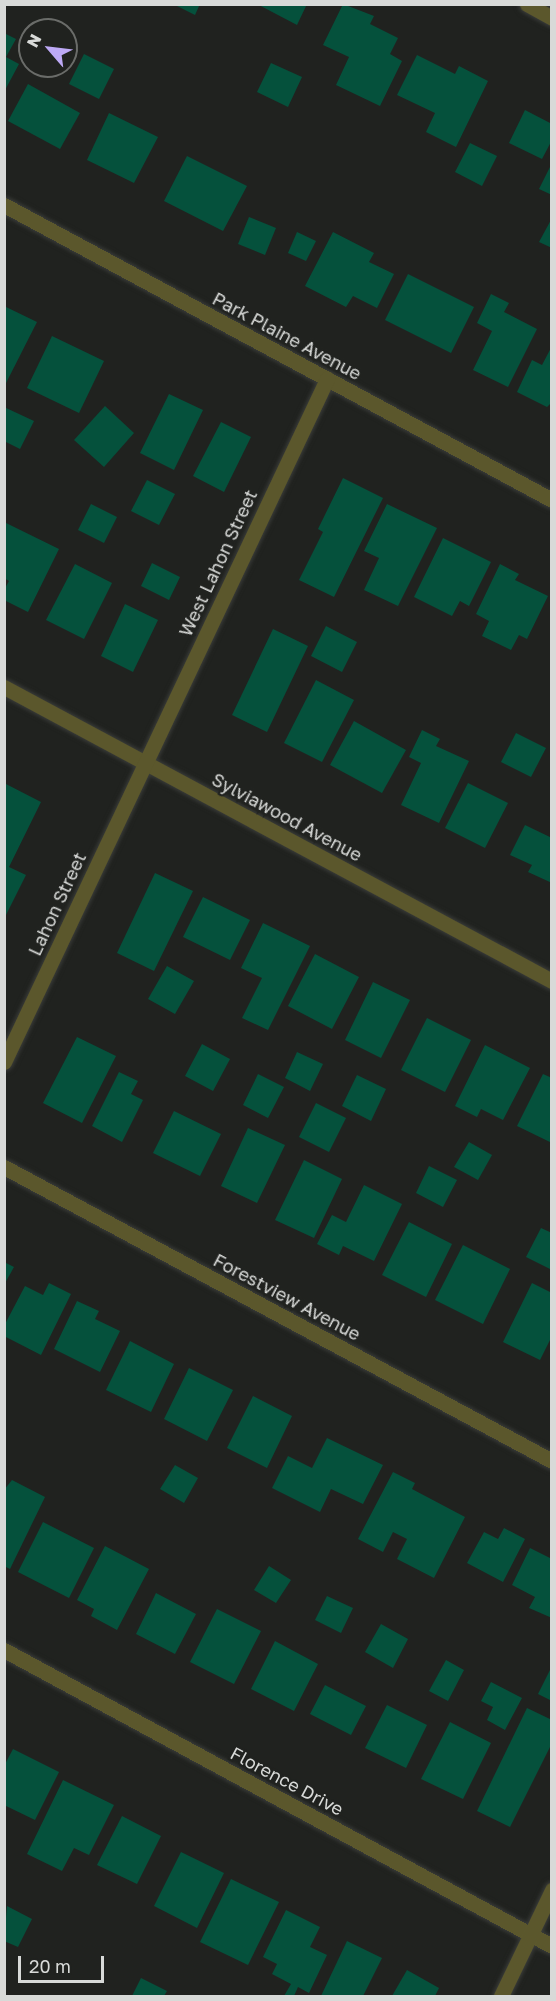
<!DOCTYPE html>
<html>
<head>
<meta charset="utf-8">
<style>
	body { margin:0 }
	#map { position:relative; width:556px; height:2001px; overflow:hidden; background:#20221f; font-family:"Golos Text",sans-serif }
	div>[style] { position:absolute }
	.building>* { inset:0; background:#05513c }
	.roads { filter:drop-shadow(0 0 2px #3a3c39) drop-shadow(0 0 2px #3a3c39) }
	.street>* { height:15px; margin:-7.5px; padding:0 7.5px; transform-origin:7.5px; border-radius:7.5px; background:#5b572c }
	span { translate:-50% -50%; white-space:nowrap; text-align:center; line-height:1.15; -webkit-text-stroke:4.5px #20221f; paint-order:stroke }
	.street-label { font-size:18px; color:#d8dad8 }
	.frame { position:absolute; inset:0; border:6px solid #d8dad8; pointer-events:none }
	.north { position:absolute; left:18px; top:18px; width:60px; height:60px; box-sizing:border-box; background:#20221f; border:2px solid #6a6c69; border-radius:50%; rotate:298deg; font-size:16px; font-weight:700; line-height:24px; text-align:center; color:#d8dad8 }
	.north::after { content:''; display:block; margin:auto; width:21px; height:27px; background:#bda9f5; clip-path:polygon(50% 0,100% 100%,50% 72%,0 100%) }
	.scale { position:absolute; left:18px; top:1956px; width:86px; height:27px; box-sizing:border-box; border:3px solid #d8dad8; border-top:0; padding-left:8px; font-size:18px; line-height:21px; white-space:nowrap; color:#d8dad8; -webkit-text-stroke:4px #20221f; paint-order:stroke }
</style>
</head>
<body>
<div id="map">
	<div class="building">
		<i style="clip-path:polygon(173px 4px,200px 4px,195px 15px)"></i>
		<i style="clip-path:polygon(257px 4px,307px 4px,297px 25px)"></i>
		<i style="clip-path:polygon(343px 4px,374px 16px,370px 24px,398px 38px,390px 54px,402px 61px,380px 106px,336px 85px,349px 57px,323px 45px)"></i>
		<i style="clip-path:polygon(4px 33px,16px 39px,6px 57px,19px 64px,4px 92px)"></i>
		<i style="clip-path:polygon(84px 54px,114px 69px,99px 99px,69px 84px)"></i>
		<i style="clip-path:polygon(417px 55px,455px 74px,459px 66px,488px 81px,456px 147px,426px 132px,435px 113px,397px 95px)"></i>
		<i style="clip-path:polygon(271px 63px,302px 77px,288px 107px,257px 92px)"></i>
		<i style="clip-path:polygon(28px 84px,80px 113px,60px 149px,8px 121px)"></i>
		<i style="clip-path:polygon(525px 110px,552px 124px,552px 140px,542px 159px,509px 143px)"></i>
		<i style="clip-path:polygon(109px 113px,158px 137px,134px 183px,87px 160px)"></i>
		<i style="clip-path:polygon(470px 143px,497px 156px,482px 186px,455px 172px)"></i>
		<i style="clip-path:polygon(187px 156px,247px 186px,223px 231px,164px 201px)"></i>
		<i style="clip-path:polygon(552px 163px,552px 195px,539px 189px)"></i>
		<i style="clip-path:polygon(249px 217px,276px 228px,265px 255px,238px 244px)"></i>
		<i style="clip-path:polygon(552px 218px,552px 248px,539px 242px)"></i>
		<i style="clip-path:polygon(297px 232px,316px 241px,306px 261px,288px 253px)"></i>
		<i style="clip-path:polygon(333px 232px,374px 253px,369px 262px,394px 274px,377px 308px,353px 296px,346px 307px,305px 286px)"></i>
		<i style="clip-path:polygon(408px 274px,474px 307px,451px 353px,385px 320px)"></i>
		<i style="clip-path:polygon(491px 294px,509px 303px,504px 312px,537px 329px,508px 387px,473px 370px,492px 331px,477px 323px)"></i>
		<i style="clip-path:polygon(4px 306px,37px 322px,4px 387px)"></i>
		<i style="clip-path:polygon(52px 336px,104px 361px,79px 413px,27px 388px)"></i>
		<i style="clip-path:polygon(552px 346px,552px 402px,547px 407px,517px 392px,532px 360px,542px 365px)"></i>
		<i style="clip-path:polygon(169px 394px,203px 410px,174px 470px,140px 453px)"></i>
		<i style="clip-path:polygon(105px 406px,134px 433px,104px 467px,74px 440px)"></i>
		<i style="clip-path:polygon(4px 407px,34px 421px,20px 449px,4px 441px)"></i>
		<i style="clip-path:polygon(221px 422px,251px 437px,224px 492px,193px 476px)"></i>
		<i style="clip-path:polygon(343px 478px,383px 498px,334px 597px,299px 580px,323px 532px,318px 529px)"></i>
		<i style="clip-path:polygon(147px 480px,175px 494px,159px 525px,131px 511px)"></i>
		<i style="clip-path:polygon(91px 504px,117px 517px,104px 543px,78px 530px)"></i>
		<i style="clip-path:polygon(387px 504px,437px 528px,398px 606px,364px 590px,379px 558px,364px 551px)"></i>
		<i style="clip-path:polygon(4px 522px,59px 549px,28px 612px,4px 600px,4px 590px,9px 581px,4px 578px)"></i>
		<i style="clip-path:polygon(443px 538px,491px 562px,469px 606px,460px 601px,452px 616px,414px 597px)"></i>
		<i style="clip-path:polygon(152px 563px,180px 577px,169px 600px,141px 586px)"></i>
		<i style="clip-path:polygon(75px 564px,112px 583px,84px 639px,46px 620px)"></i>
		<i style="clip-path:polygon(500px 564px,519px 574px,515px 580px,548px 596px,527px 639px,519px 635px,511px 650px,482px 636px,489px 621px,476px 614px)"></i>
		<i style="clip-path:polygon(125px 604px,158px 620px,133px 672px,101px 656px)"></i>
		<i style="clip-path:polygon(326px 626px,357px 642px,342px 672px,311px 656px)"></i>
		<i style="clip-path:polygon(273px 629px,308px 646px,267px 732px,232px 715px)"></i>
		<i style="clip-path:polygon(316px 680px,354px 700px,322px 762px,284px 743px)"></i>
		<i style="clip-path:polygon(354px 721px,406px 750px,382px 793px,330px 765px)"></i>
		<i style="clip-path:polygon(422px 730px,440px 739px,436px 746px,469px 761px,439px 823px,401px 805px,421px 763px,409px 757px)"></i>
		<i style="clip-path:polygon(516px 733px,546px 748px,531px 777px,501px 762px)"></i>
		<i style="clip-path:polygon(468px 783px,508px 803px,485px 848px,445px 828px)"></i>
		<i style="clip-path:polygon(6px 784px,41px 802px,9px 867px,26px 875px,4px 919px)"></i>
		<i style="clip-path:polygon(525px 825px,552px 838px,552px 883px,528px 872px,532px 865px,510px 855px)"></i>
		<i style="clip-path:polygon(155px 873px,193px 891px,154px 971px,117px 953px)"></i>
		<i style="clip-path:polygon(203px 897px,250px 920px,230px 960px,183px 937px)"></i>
		<i style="clip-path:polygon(263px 923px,310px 946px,268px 1030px,242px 1018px,262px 978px,241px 968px)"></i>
		<i style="clip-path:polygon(315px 954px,359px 977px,332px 1029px,288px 1006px)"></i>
		<i style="clip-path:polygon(167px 966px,194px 981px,175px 1014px,148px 999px)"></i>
		<i style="clip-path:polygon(373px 982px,410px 1000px,381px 1058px,345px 1040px)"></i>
		<i style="clip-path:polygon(427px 1018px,471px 1040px,445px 1092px,401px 1070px)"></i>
		<i style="clip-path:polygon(77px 1037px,116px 1056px,82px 1123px,43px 1103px)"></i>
		<i style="clip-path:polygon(202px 1044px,230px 1059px,213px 1091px,185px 1076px)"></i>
		<i style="clip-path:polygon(485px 1045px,530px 1068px,503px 1120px,481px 1109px,477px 1117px,455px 1106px)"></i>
		<i style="clip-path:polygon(297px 1052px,323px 1064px,310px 1091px,285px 1078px)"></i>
		<i style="clip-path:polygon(119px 1072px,138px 1081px,131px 1094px,143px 1100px,122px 1142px,92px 1126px)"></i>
		<i style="clip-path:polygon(258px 1074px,284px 1087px,268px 1118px,243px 1105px)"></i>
		<i style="clip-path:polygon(543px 1074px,552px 1078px,552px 1143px,517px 1126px)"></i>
		<i style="clip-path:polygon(357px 1075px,386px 1089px,371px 1121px,342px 1106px)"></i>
		<i style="clip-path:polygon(316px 1103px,346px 1118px,329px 1152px,299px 1137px)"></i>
		<i style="clip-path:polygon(174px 1111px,221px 1134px,200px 1176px,153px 1153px)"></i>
		<i style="clip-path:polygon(248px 1128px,285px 1145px,257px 1203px,221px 1186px)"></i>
		<i style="clip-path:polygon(469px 1142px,492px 1155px,478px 1180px,454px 1167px)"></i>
		<i style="clip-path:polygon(304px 1160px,342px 1179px,314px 1238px,275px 1220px)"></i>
		<i style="clip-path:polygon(429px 1166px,457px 1180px,443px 1207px,416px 1193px)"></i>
		<i style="clip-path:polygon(364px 1185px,402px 1204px,374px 1261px,343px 1246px,339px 1255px,317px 1244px,332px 1215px,346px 1222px)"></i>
		<i style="clip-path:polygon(409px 1222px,452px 1244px,426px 1297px,382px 1275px)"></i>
		<i style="clip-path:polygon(541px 1228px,552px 1233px,552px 1270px,526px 1257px)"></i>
		<i style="clip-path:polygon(463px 1245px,510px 1269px,483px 1324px,435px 1300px)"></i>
		<i style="clip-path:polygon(4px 1262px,14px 1267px,4px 1285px)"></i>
		<i style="clip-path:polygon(49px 1283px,71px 1294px,41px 1355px,4px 1336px,4px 1326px,25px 1286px,43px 1295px)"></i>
		<i style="clip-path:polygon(532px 1283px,552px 1293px,552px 1336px,540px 1360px,503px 1342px)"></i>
		<i style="clip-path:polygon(77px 1301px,99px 1311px,95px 1319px,120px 1331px,100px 1372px,54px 1349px)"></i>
		<i style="clip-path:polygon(130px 1341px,174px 1364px,151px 1412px,106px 1390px)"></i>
		<i style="clip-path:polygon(189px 1368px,233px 1390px,207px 1441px,164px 1419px)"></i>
		<i style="clip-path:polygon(253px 1396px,292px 1416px,267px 1468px,227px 1448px)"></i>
		<i style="clip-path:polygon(327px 1438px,383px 1465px,363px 1504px,331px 1489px,320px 1512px,272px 1488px,288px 1456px,312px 1468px)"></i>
		<i style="clip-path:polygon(175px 1465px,198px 1478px,184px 1503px,160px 1489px)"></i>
		<i style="clip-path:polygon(393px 1472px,415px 1483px,412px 1489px,465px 1517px,434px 1578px,397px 1559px,407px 1539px,393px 1532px,383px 1552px,358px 1539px)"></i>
		<i style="clip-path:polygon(12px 1480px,45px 1497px,10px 1569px,4px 1566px,4px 1490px)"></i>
		<i style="clip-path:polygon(43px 1522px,94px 1548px,69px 1598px,18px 1572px)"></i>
		<i style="clip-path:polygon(504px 1528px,525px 1539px,503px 1582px,467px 1563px,484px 1532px,498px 1539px)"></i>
		<i style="clip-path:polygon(105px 1546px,149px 1569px,117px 1630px,91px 1616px,94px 1609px,77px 1600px)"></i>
		<i style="clip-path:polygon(530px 1548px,552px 1559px,552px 1618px,529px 1608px,535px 1597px,512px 1585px)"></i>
		<i style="clip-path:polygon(269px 1566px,291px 1580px,276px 1603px,254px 1590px)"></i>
		<i style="clip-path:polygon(156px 1593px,196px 1614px,175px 1654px,136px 1634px)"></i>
		<i style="clip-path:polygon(327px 1596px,353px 1608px,341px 1633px,315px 1620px)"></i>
		<i style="clip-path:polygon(217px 1609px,261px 1631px,234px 1684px,190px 1662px)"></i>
		<i style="clip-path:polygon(381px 1624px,408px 1639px,393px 1668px,365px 1652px)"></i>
		<i style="clip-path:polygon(275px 1641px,318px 1664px,294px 1711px,251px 1689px)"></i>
		<i style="clip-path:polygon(446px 1660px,464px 1670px,448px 1701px,429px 1691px)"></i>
		<i style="clip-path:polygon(552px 1666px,552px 1701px,538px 1694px)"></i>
		<i style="clip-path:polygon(491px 1682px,522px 1698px,505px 1730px,487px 1720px,493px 1707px,481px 1701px)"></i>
		<i style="clip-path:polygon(325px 1685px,366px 1706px,351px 1735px,310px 1714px)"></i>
		<i style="clip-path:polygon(387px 1705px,427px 1725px,406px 1768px,365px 1748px)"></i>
		<i style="clip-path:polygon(527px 1708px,552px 1720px,552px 1743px,510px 1827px,477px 1811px)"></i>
		<i style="clip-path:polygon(450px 1722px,491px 1743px,463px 1799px,421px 1779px)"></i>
		<i style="clip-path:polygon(13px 1749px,59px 1772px,35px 1820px,4px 1805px,4px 1766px)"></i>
		<i style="clip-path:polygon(63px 1780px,114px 1805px,89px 1855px,74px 1848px,62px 1871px,27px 1854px)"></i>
		<i style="clip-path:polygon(122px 1816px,161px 1836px,137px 1884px,97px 1865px)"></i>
		<i style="clip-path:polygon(181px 1852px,224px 1873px,197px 1928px,154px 1906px)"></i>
		<i style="clip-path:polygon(231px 1879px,279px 1902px,248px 1965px,200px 1942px)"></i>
		<i style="clip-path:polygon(7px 1906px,32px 1919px,18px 1947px,4px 1941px)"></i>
		<i style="clip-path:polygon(286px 1910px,320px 1927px,310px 1947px,327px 1955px,309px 1993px,298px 1987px,294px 1996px,284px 1996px,291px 1984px,272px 1974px,277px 1964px,263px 1957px)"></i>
		<i style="clip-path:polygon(347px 1941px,382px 1958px,363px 1996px,321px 1996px)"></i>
		<i style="clip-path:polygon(407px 1970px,439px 1988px,435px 1996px,392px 1996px)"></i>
		<i style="clip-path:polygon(141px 1978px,167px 1991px,164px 1996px,132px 1996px)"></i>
	</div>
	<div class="roads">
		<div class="street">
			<i style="left:527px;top:4px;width:29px;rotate:29deg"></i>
			<i style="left:4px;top:205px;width:622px;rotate:28.29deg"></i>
			<i style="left:4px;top:687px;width:622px;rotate:28.21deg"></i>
			<i style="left:4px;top:1062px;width:756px;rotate:-64.69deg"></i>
			<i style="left:4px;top:1167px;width:622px;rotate:28.21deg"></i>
			<i style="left:4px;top:1650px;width:623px;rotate:28.38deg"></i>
			<i style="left:501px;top:1996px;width:118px;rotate:-64.3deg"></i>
		</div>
	</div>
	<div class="street-label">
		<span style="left:287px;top:336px;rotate:28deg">Park Plaine Avenue</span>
		<span style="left:218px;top:563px;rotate:-65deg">West Lahon Street</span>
		<span style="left:287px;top:817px;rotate:28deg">Sylviawood Avenue</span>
		<span style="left:57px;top:904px;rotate:-65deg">Lahon Street</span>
		<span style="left:287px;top:1297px;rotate:28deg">Forestview Avenue</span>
		<span style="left:287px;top:1781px;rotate:28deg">Florence Drive</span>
	</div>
	<div class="frame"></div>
	<div class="north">N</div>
	<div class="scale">20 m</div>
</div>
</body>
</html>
